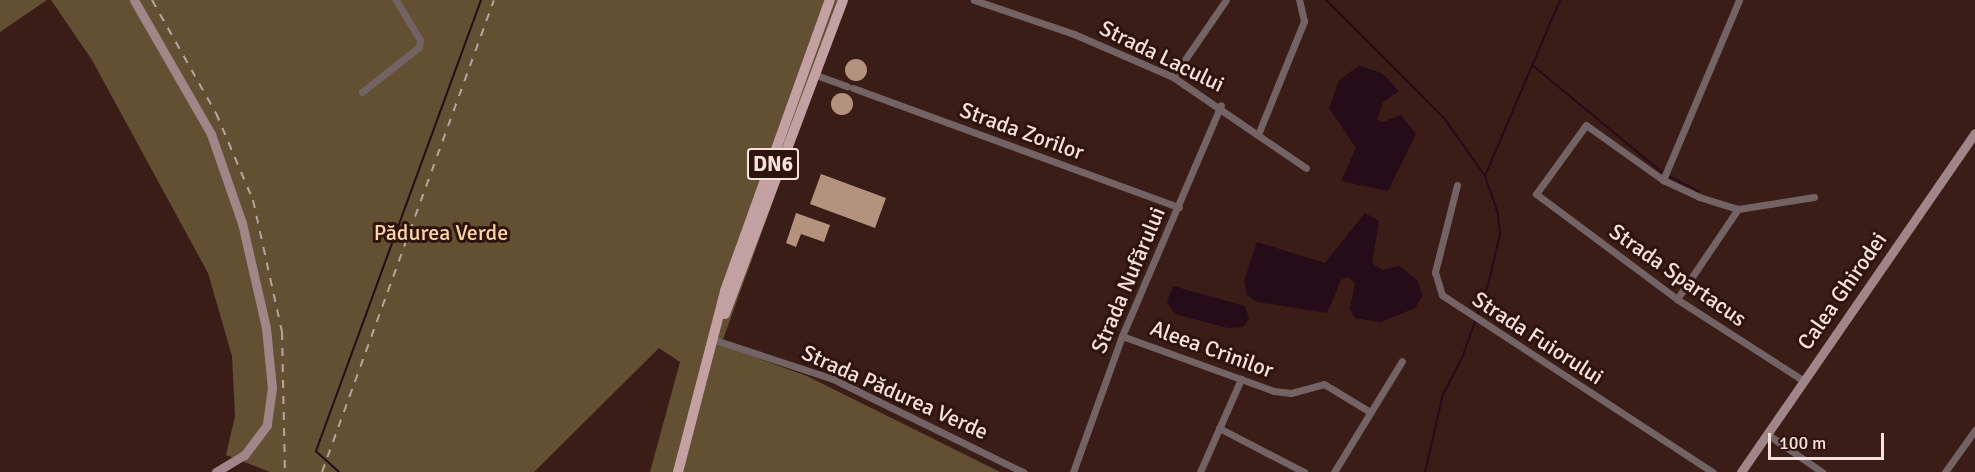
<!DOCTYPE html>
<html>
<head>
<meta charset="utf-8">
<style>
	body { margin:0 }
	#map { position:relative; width:1975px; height:472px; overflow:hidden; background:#3a1d16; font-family:Signika,sans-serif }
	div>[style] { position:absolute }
	.forest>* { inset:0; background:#634f32 }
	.water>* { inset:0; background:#260b18 }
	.stream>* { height:2px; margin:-1px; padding:0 1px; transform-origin:1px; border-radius:1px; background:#260b18 }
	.building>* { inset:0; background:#b3937d }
	.round { border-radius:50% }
	.street>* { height:7px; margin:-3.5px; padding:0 3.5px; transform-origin:3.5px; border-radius:3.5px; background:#746364 }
	.secondary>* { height:9px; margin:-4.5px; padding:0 4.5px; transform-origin:4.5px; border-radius:4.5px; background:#a08688 }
	.primary>* { height:10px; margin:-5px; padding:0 5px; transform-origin:5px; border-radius:5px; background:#c3a1a3 }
	.rail>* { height:2px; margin-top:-1px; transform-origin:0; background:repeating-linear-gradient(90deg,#b9a39d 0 8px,transparent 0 16px) }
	span { translate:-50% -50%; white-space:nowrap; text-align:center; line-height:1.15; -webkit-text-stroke:6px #2f130d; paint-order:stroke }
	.shield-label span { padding:2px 4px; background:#2f130d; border:2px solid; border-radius:4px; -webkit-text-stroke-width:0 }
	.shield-label { font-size:21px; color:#f6e2dd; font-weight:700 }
	.street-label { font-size:22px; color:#f6e2dd }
	.park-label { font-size:22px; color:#fbd6a1 }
	.scale { position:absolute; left:1768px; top:433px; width:116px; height:27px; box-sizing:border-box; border:3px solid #f6e2dd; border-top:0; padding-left:8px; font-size:18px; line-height:21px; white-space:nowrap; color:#f6e2dd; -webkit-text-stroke:4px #2f130d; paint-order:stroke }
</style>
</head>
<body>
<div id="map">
	<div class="forest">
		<i style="clip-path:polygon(0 0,47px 0,0 32px)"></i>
		<i style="clip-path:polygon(51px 0,846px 0,721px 345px,807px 376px,1000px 472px,650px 472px,680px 362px,659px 348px,534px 472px,270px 472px,226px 455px,235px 416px,232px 356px,208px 273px,92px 60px)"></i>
	</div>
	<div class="water">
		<i style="clip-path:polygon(1359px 66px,1382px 73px,1399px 91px,1383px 102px,1377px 119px,1383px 122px,1401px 115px,1416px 134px,1388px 191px,1341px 181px,1356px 148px,1329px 108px,1339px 80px)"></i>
		<i style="clip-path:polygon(1365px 213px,1379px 221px,1372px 263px,1382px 270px,1399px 266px,1418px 281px,1422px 296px,1415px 308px,1381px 322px,1355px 318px,1350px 309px,1355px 283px,1348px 277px,1341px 280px,1327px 313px,1257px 302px,1247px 295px,1244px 281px,1257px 242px,1325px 263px)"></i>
		<i style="clip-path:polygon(1173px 286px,1245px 306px,1249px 319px,1243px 327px,1228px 328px,1175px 314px,1167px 302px)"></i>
	</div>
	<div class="stream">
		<i style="left:1326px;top:0;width:167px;rotate:45deg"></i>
		<i style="left:1444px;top:118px;width:71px;rotate:54.7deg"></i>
		<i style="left:1485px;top:176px;width:39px;rotate:71deg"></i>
		<i style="left:1498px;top:213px;width:21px;rotate:85deg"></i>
		<i style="left:1500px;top:234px;width:52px;rotate:103.2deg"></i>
		<i style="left:1488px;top:285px;width:77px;rotate:109.6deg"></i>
		<i style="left:1462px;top:358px;width:41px;rotate:117.8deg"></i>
		<i style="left:1443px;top:394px;width:80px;rotate:103deg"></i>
		<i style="left:1532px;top:65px;width:168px;rotate:39.5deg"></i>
		<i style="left:1485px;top:176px;width:191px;rotate:-66.9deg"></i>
		<i style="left:1670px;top:177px;width:32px;rotate:26deg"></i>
		<i style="left:339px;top:472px;width:31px;rotate:-138deg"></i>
		<i style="left:316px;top:451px;width:480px;rotate:-69.9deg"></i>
	</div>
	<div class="building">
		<i class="round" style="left:845px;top:59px;width:22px;height:22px"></i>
		<i class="round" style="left:831px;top:93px;width:22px;height:22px"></i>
		<i style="clip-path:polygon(821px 174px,886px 198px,875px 228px,810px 204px)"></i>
		<i style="clip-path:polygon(796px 213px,830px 225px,824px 242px,801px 234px,796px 247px,786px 243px)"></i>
	</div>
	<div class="street">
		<i style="left:974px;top:0;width:106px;rotate:18.8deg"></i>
		<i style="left:1074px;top:34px;width:108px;rotate:23.5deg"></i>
		<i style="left:1173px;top:77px;width:161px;rotate:34.4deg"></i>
		<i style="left:816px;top:75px;width:33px;rotate:20deg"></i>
		<i style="left:1173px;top:77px;width:93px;rotate:-55.5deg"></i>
		<i style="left:853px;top:88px;width:347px;rotate:20.1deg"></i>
		<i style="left:362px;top:92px;width:73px;rotate:-38.3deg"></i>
		<i style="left:419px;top:47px;width:7px;rotate:-82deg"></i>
		<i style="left:420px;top:40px;width:47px;rotate:-121deg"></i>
		<i style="left:1259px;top:132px;width:120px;rotate:-67.9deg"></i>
		<i style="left:1304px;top:21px;width:22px;rotate:-103deg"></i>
		<i style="left:1663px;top:180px;width:195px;rotate:-67.1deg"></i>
		<i style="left:1457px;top:185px;width:90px;rotate:104.2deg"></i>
		<i style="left:1435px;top:272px;width:24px;rotate:73deg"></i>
		<i style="left:1442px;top:295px;width:324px;rotate:33.2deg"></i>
		<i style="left:1677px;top:299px;width:109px;rotate:-55.9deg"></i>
		<i style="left:1122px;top:336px;width:162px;rotate:19.9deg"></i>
		<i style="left:1274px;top:391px;width:17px;rotate:7deg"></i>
		<i style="left:1291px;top:393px;width:34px;rotate:-15deg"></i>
		<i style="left:1324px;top:384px;width:54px;rotate:31.3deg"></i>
		<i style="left:715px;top:340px;width:124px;rotate:18.3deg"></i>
		<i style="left:833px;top:379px;width:212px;rotate:26.1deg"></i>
		<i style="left:1804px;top:381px;width:151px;rotate:-147.2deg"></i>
		<i style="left:1677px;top:299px;width:176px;rotate:-143.3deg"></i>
		<i style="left:1536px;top:194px;width:85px;rotate:-54.1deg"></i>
		<i style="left:1586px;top:125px;width:95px;rotate:35.5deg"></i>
		<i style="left:1663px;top:180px;width:40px;rotate:25deg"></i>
		<i style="left:1699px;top:197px;width:41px;rotate:17.1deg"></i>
		<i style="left:1738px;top:209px;width:77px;rotate:-9deg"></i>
		<i style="left:1219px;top:428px;width:96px;rotate:27.4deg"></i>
		<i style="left:1767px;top:434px;width:67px;rotate:34.6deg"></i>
		<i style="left:1073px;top:472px;width:145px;rotate:-70.2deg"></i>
		<i style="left:1122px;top:336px;width:251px;rotate:-66.8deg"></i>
		<i style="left:1200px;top:472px;width:102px;rotate:-66.2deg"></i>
		<i style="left:1334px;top:472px;width:130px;rotate:-58.5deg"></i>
		<i style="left:1945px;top:472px;width:52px;rotate:-54.5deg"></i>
	</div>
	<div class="secondary">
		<i style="left:134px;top:0;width:155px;rotate:60.1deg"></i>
		<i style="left:211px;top:134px;width:94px;rotate:70.8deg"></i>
		<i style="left:242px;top:223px;width:108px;rotate:77.1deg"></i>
		<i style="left:266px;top:328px;width:60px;rotate:84.3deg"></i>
		<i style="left:272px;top:388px;width:37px;rotate:98deg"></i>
		<i style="left:267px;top:425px;width:38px;rotate:127deg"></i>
		<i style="left:244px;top:455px;width:33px;rotate:149deg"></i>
		<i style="left:1741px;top:472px;width:412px;rotate:-55.4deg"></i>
	</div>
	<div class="primary">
		<i style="left:725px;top:314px;width:335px;rotate:-69.4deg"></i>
		<i style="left:678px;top:472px;width:187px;rotate:-75.4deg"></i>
		<i style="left:725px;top:291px;width:309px;rotate:-70.2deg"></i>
	</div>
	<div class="rail">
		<i style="left:152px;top:0;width:130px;rotate:60.5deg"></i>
		<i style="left:216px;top:113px;width:95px;rotate:67deg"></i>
		<i style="left:253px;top:200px;width:135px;rotate:77.6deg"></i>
		<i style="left:282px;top:332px;width:140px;rotate:88.8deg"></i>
		<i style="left:322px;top:472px;width:502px;rotate:-69.98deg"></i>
	</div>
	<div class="shield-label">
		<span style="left:773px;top:164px">DN6</span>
	</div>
	<div class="street-label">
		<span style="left:1162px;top:56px;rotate:26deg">Strada Lacului</span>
		<span style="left:1022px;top:131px;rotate:20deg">Strada Zorilor</span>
		<span style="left:1678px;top:275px;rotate:35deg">Strada Spartacus</span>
		<span style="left:1128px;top:280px;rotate:-67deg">Strada Nufărului</span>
		<span style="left:1842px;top:291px;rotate:-55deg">Calea Ghirodei</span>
		<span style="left:1538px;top:338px;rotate:33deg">Strada Fuiorului</span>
		<span style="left:1212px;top:349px;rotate:20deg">Aleea Crinilor</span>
		<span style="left:895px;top:392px;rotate:24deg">Strada Pădurea Verde</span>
	</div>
	<div class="park-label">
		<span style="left:441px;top:233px">Pădurea Verde</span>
	</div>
	<div class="scale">100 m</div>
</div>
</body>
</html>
